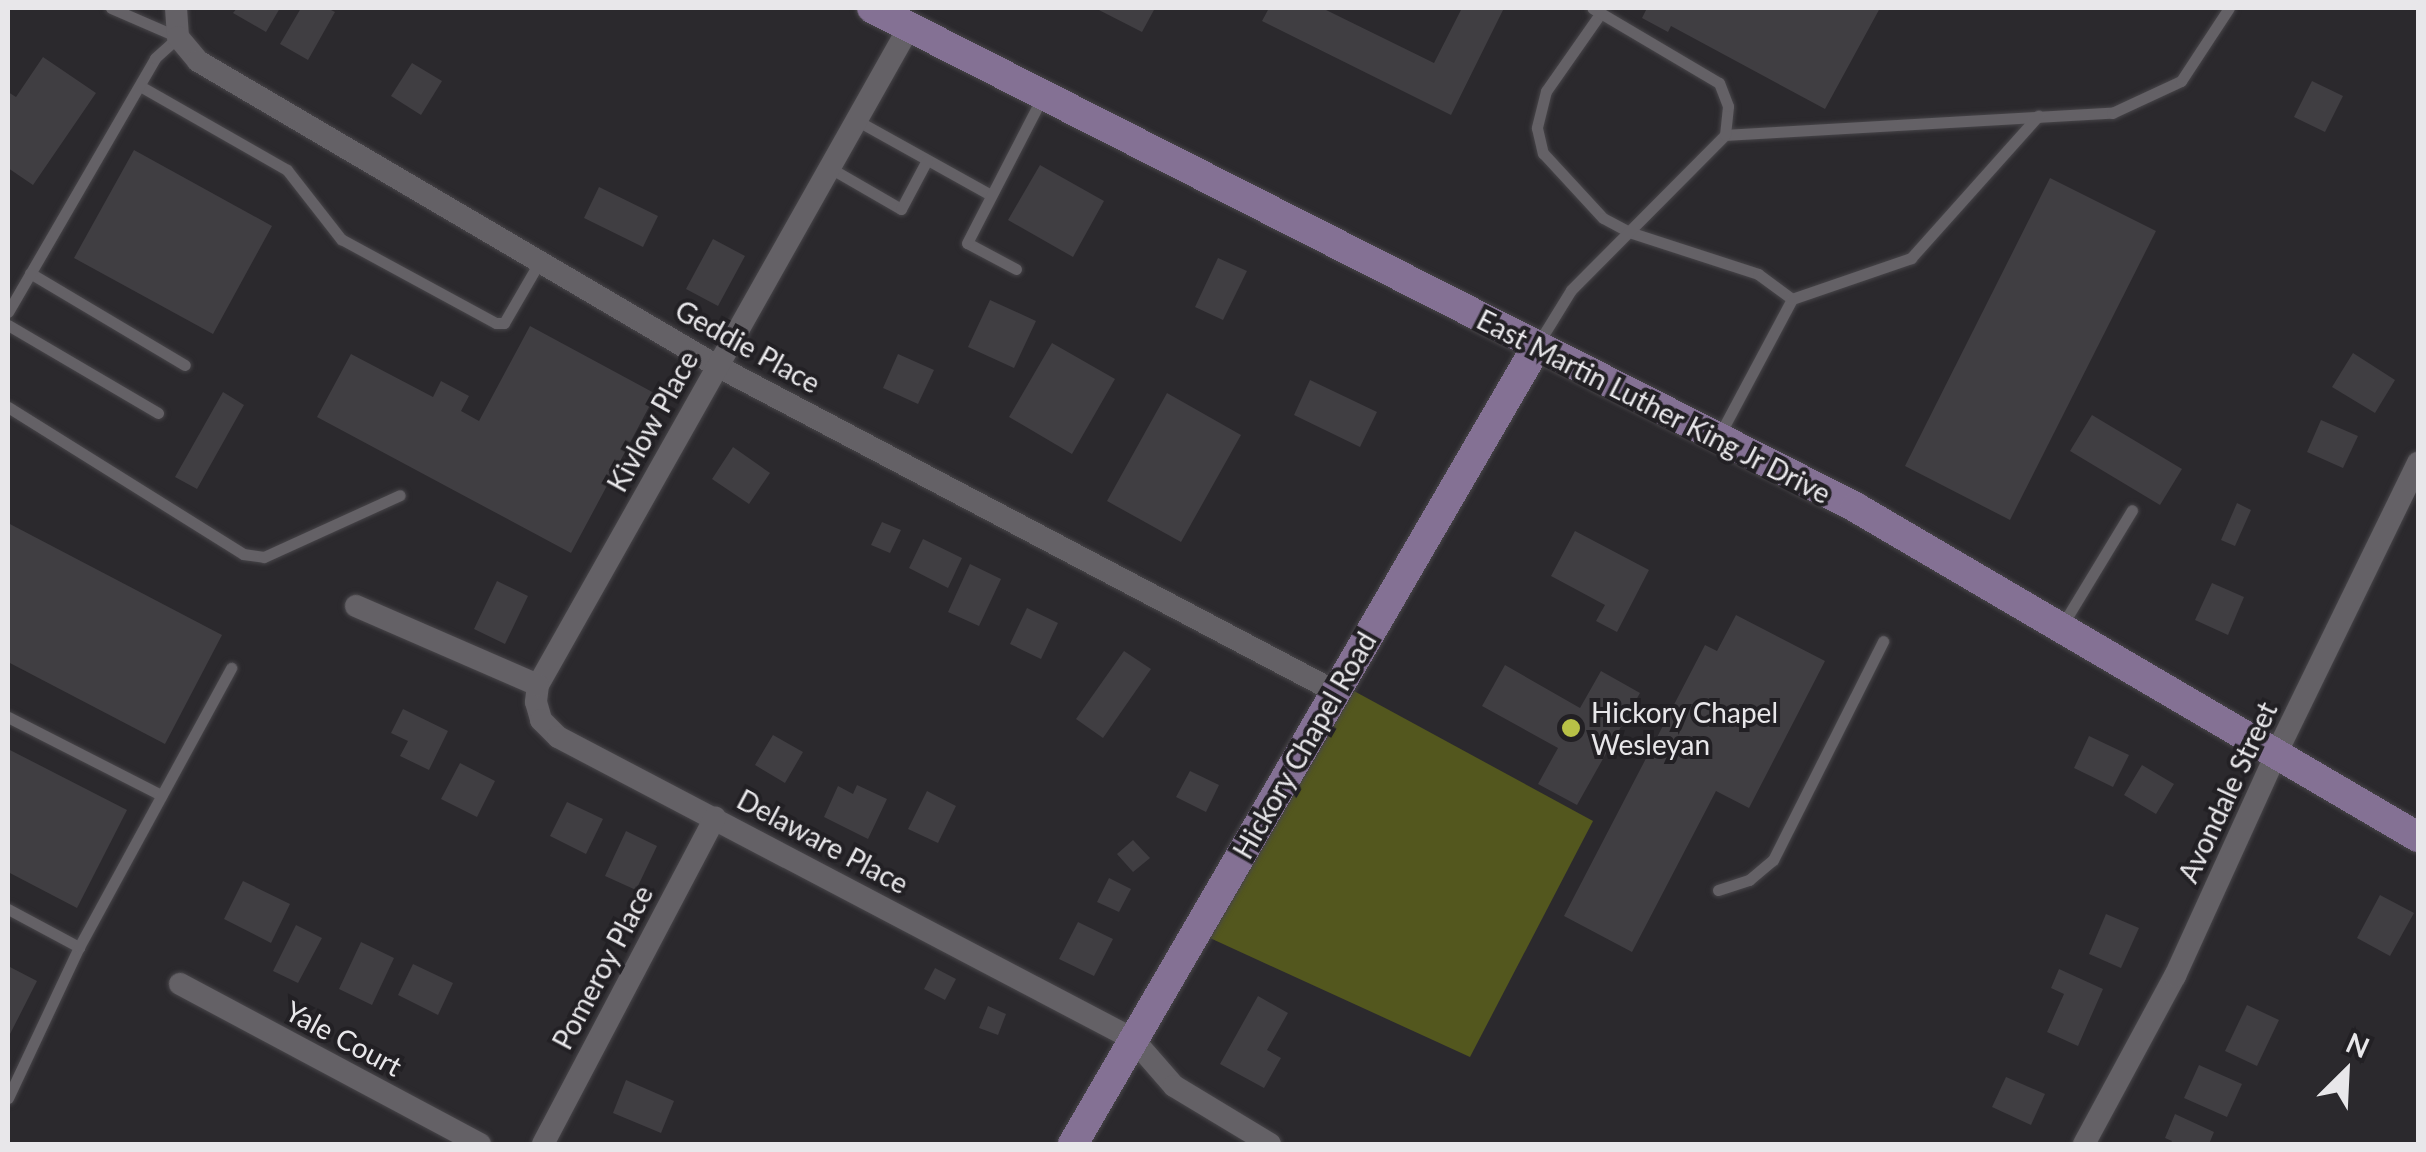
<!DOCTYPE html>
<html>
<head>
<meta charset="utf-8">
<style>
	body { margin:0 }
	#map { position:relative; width:2426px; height:1152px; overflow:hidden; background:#2b292d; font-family:Lato,sans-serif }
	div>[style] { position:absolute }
	.green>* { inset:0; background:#53571e }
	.building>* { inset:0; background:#403e42 }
	.roads { filter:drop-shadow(0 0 2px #474549) drop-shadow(0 0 2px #474549) }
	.lane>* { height:11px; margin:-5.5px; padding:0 5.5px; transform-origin:5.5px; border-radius:5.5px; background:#646166 }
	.street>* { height:22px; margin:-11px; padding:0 11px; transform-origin:11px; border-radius:11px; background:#646166 }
	.secondary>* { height:30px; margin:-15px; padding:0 15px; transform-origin:15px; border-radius:15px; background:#847194 }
	.dots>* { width:28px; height:28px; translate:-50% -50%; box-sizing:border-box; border:5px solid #222024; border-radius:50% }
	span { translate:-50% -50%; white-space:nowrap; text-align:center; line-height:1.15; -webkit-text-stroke:8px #222024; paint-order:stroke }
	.street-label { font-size:28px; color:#e8e7ea }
	.poi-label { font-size:28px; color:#e8e7ea }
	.left { translate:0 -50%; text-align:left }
	.frame { position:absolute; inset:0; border:10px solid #e8e7ea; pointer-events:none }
	.north { position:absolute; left:2296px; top:1022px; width:100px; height:100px; -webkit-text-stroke:8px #222024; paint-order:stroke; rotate:24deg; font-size:28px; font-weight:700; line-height:40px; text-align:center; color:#e8e7ea }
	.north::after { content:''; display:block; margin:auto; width:35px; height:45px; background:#e8e7ea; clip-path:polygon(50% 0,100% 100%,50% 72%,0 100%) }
</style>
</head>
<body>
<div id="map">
	<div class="green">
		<i style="clip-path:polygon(1354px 691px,1593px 821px,1470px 1057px,1210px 938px)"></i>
	</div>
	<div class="building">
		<i style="clip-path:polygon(237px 8px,280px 8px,266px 32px,233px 13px)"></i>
		<i style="clip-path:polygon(301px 8px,327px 8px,335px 12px,308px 60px,280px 44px)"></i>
		<i style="clip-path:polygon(1095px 8px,1155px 8px,1142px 32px)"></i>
		<i style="clip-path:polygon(1269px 8px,1322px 8px,1434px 63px,1462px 8px,1504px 8px,1451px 115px,1262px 21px)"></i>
		<i style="clip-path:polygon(1647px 8px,1880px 8px,1825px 109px,1671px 26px,1668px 32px,1642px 18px)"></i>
		<i style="clip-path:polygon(43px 57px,96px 93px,33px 185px,8px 168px,8px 92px,16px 97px)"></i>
		<i style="clip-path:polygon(412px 63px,442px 81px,421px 115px,391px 96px)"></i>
		<i style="clip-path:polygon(2312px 81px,2343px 96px,2325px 132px,2294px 117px)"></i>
		<i style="clip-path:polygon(134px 150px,272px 226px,213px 334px,74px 258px)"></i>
		<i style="clip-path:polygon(1040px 165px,1104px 201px,1073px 257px,1008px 220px)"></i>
		<i style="clip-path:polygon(2050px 178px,2156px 231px,2010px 520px,1905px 466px)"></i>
		<i style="clip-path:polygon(599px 187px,658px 216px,643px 247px,584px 218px)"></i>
		<i style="clip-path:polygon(713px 239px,745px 256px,718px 306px,686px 289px)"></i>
		<i style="clip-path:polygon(1218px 258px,1247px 271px,1223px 320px,1195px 307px)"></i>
		<i style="clip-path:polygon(990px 300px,1036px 321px,1014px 368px,968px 347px)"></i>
		<i style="clip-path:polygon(530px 326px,656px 394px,571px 553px,317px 417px,351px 354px,433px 397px,441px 381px,469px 396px,461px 411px,479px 421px)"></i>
		<i style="clip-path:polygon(1052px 343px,1115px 379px,1072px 454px,1009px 417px)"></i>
		<i style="clip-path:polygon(2353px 353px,2395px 380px,2375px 413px,2332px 387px)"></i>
		<i style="clip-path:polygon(898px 354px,934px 370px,918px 404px,883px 388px)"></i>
		<i style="clip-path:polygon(1310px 380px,1377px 412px,1360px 447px,1294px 415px)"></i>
		<i style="clip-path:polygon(223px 392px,244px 405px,197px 489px,175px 477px)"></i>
		<i style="clip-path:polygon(1167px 393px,1241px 435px,1181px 542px,1107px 501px)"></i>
		<i style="clip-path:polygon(2092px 415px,2182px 469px,2160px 505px,2070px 451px)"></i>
		<i style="clip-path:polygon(2321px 420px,2358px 436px,2343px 468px,2307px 452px)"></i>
		<i style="clip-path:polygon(733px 447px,770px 473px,749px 504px,712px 479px)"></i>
		<i style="clip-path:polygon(2237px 503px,2251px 510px,2235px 546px,2221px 540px)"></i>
		<i style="clip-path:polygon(882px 522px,901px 530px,890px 553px,871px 545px)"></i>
		<i style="clip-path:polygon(8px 523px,222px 635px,165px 744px,8px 662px)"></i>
		<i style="clip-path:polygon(1575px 531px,1649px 570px,1617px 632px,1596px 621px,1605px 605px,1551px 576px)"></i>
		<i style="clip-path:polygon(923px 539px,962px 558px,948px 588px,909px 568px)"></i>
		<i style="clip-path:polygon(970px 564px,1001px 579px,979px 626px,948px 612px)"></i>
		<i style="clip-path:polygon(497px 581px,528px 596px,505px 644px,474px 629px)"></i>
		<i style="clip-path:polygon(2212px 583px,2244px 597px,2228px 635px,2195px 620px)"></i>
		<i style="clip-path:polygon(1027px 608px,1058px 623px,1041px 659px,1010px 644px)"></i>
		<i style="clip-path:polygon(1736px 615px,1825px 661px,1749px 808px,1716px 791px,1632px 952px,1564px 916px,1705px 645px,1717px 651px)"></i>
		<i style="clip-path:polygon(1124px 651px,1151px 669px,1103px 738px,1076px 719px)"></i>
		<i style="clip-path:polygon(1505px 665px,1580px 708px,1601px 671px,1640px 693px,1577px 805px,1538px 784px,1558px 748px,1482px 706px)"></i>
		<i style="clip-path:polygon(403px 709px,448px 731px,429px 770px,400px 756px,408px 741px,391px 733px)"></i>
		<i style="clip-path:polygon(773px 735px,803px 752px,785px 783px,755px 765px)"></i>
		<i style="clip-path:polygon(2089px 736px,2129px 755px,2113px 787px,2074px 768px)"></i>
		<i style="clip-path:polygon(8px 749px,127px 810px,77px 908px,8px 872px)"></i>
		<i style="clip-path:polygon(460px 763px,495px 781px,477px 817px,441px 799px)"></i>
		<i style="clip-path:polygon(2142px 765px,2174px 784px,2156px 814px,2124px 795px)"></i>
		<i style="clip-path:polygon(1190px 771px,1219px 785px,1206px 812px,1176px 797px)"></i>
		<i style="clip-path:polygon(857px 785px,887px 799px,868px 839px,824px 817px,838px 786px,853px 794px)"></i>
		<i style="clip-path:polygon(927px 791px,956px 806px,938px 843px,908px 829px)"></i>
		<i style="clip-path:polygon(567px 802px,603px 819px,586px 854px,550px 836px)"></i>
		<i style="clip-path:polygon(626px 831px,657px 846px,636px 890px,605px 876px)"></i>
		<i style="clip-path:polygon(1133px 840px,1150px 858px,1133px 872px,1117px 854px)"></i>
		<i style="clip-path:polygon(1109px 878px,1131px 889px,1119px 912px,1097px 902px)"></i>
		<i style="clip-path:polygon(243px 881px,290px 904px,271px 943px,224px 919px)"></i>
		<i style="clip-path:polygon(2380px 895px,2414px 913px,2390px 956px,2357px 938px)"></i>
		<i style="clip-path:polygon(2106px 914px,2139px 928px,2121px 968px,2089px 954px)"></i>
		<i style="clip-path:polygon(1078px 922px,1113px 939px,1094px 976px,1059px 959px)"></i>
		<i style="clip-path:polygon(296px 925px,322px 938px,298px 983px,273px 971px)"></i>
		<i style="clip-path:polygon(361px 942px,394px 958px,372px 1005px,339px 989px)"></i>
		<i style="clip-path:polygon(413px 964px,453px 983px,438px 1015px,398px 995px)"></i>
		<i style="clip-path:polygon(8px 966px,37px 981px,8px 1038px)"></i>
		<i style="clip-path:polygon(935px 968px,956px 979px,945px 1000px,924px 989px)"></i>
		<i style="clip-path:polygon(2059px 969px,2103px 989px,2078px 1046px,2047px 1032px,2064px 994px,2051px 988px)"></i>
		<i style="clip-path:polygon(1258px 996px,1288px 1013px,1267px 1050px,1281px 1058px,1264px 1088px,1220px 1064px)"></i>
		<i style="clip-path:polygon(2247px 1005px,2279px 1020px,2257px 1066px,2225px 1051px)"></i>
		<i style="clip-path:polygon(988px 1006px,1006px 1014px,998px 1035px,979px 1028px)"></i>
		<i style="clip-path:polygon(2199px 1065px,2242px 1084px,2227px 1117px,2184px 1098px)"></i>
		<i style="clip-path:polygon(2006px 1077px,2045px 1094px,2031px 1125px,1992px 1107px)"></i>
		<i style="clip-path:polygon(626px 1080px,674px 1101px,661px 1133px,613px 1113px)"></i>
		<i style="clip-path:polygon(2175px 1114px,2214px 1132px,2209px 1144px,2170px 1144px,2172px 1141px,2165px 1138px)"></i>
	</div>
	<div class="roads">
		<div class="lane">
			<i style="left:1600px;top:14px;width:94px;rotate:125deg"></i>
			<i style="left:1546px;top:91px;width:38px;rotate:104deg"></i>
			<i style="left:1537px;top:128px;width:26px;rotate:77deg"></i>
			<i style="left:1543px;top:153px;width:88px;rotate:47.3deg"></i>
			<i style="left:1603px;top:218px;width:30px;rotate:28deg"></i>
			<i style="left:1629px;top:232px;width:136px;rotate:18deg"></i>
			<i style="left:1758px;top:274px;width:42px;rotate:36.3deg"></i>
			<i style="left:140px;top:86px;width:169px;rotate:29.7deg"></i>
			<i style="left:287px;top:170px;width:88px;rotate:52deg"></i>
			<i style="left:341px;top:239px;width:176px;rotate:28.5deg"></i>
			<i style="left:496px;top:323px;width:8px"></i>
			<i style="left:504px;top:323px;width:72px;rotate:-59.9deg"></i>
			<i style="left:856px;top:120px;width:154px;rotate:29.1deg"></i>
			<i style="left:1725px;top:135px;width:388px;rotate:-3.3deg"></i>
			<i style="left:2112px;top:113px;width:76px;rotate:-24.9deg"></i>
			<i style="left:2181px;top:81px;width:87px;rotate:-56.7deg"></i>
			<i style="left:830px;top:168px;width:82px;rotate:30deg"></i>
			<i style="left:901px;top:209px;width:55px;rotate:-62deg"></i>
			<i style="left:1016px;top:269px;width:55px;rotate:-152deg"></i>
			<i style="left:967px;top:243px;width:165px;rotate:-62.7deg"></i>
			<i style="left:30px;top:273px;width:180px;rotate:30.7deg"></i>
			<i style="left:8px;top:312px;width:293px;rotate:-59.9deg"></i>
			<i style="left:155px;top:58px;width:31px;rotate:-42deg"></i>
			<i style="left:178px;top:37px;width:73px;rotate:-156.6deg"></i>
			<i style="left:8px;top:325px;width:174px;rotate:30.4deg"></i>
			<i style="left:1539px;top:342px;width:61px;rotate:-58.4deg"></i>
			<i style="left:1571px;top:290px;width:218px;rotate:-45.2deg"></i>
			<i style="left:1725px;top:135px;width:29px;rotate:-84deg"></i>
			<i style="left:1728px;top:106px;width:25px;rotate:-111deg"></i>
			<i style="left:1719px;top:83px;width:147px;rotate:-149.4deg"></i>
			<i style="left:8px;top:407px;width:277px;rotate:32deg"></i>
			<i style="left:243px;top:554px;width:21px;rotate:8deg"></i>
			<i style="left:264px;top:557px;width:149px;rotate:-24.5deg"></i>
			<i style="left:1720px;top:434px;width:153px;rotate:-61.9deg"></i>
			<i style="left:1792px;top:299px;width:126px;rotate:-19deg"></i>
			<i style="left:1911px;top:258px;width:191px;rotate:-48.2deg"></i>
			<i style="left:2063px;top:624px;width:133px;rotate:-58.8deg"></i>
			<i style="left:8px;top:717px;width:172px;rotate:27deg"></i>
			<i style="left:1718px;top:890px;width:33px;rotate:-18deg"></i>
			<i style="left:1749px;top:880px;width:31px;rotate:-40deg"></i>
			<i style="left:1773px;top:860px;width:245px;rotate:-63.3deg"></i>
			<i style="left:8px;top:909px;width:81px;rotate:28.2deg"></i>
			<i style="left:79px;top:947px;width:167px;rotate:115.2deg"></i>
			<i style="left:79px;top:947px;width:318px;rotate:-61.4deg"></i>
		</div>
		<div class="street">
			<i style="left:176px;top:8px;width:29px;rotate:86deg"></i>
			<i style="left:178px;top:37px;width:31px;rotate:50deg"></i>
			<i style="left:198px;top:61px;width:602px;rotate:30.44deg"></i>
			<i style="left:717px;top:366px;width:700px;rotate:27.77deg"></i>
			<i style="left:908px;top:29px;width:753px;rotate:119.42deg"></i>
			<i style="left:538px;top:685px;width:17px;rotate:97deg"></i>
			<i style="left:536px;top:702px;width:19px;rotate:74deg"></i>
			<i style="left:541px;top:720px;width:24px;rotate:45deg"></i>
			<i style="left:558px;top:737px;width:649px;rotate:27.71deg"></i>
			<i style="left:1133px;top:1039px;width:62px;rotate:48.9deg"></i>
			<i style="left:1174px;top:1086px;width:112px;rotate:31.1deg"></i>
			<i style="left:356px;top:606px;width:198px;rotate:23.5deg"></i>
			<i style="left:180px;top:984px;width:340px;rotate:28.1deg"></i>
			<i style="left:543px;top:1144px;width:369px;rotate:-62.2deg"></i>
			<i style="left:2084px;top:1144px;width:191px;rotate:-61.6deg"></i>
			<i style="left:2175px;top:976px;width:244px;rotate:-65.5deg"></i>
			<i style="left:2276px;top:754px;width:324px;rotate:-64deg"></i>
		</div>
		<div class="secondary">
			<i style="left:872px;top:8px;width:1102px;rotate:26.91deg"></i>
			<i style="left:1855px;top:507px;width:653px;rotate:30.38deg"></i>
			<i style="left:1073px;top:1144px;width:923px;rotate:-59.82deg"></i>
		</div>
	</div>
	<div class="dots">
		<i style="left:1571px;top:728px;background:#b8c147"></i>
	</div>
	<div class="street-label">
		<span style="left:748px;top:346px;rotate:29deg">Geddie Place</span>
		<span style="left:1654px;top:406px;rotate:27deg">East Martin Luther King Jr Drive</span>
		<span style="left:652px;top:421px;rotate:-61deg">Kivlow Place</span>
		<span style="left:1304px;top:745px;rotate:-60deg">Hickory Chapel Road</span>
		<span style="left:2227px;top:792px;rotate:-65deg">Avondale Street</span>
		<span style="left:823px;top:841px;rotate:28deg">Delaware Place</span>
		<span style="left:602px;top:967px;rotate:-62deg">Pomeroy Place</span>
		<span style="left:344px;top:1038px;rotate:28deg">Yale Court</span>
	</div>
	<div class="poi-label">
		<span class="left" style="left:1591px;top:728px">Hickory Chapel<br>Wesleyan</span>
	</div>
	<div class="frame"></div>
	<div class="north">N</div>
</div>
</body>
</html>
